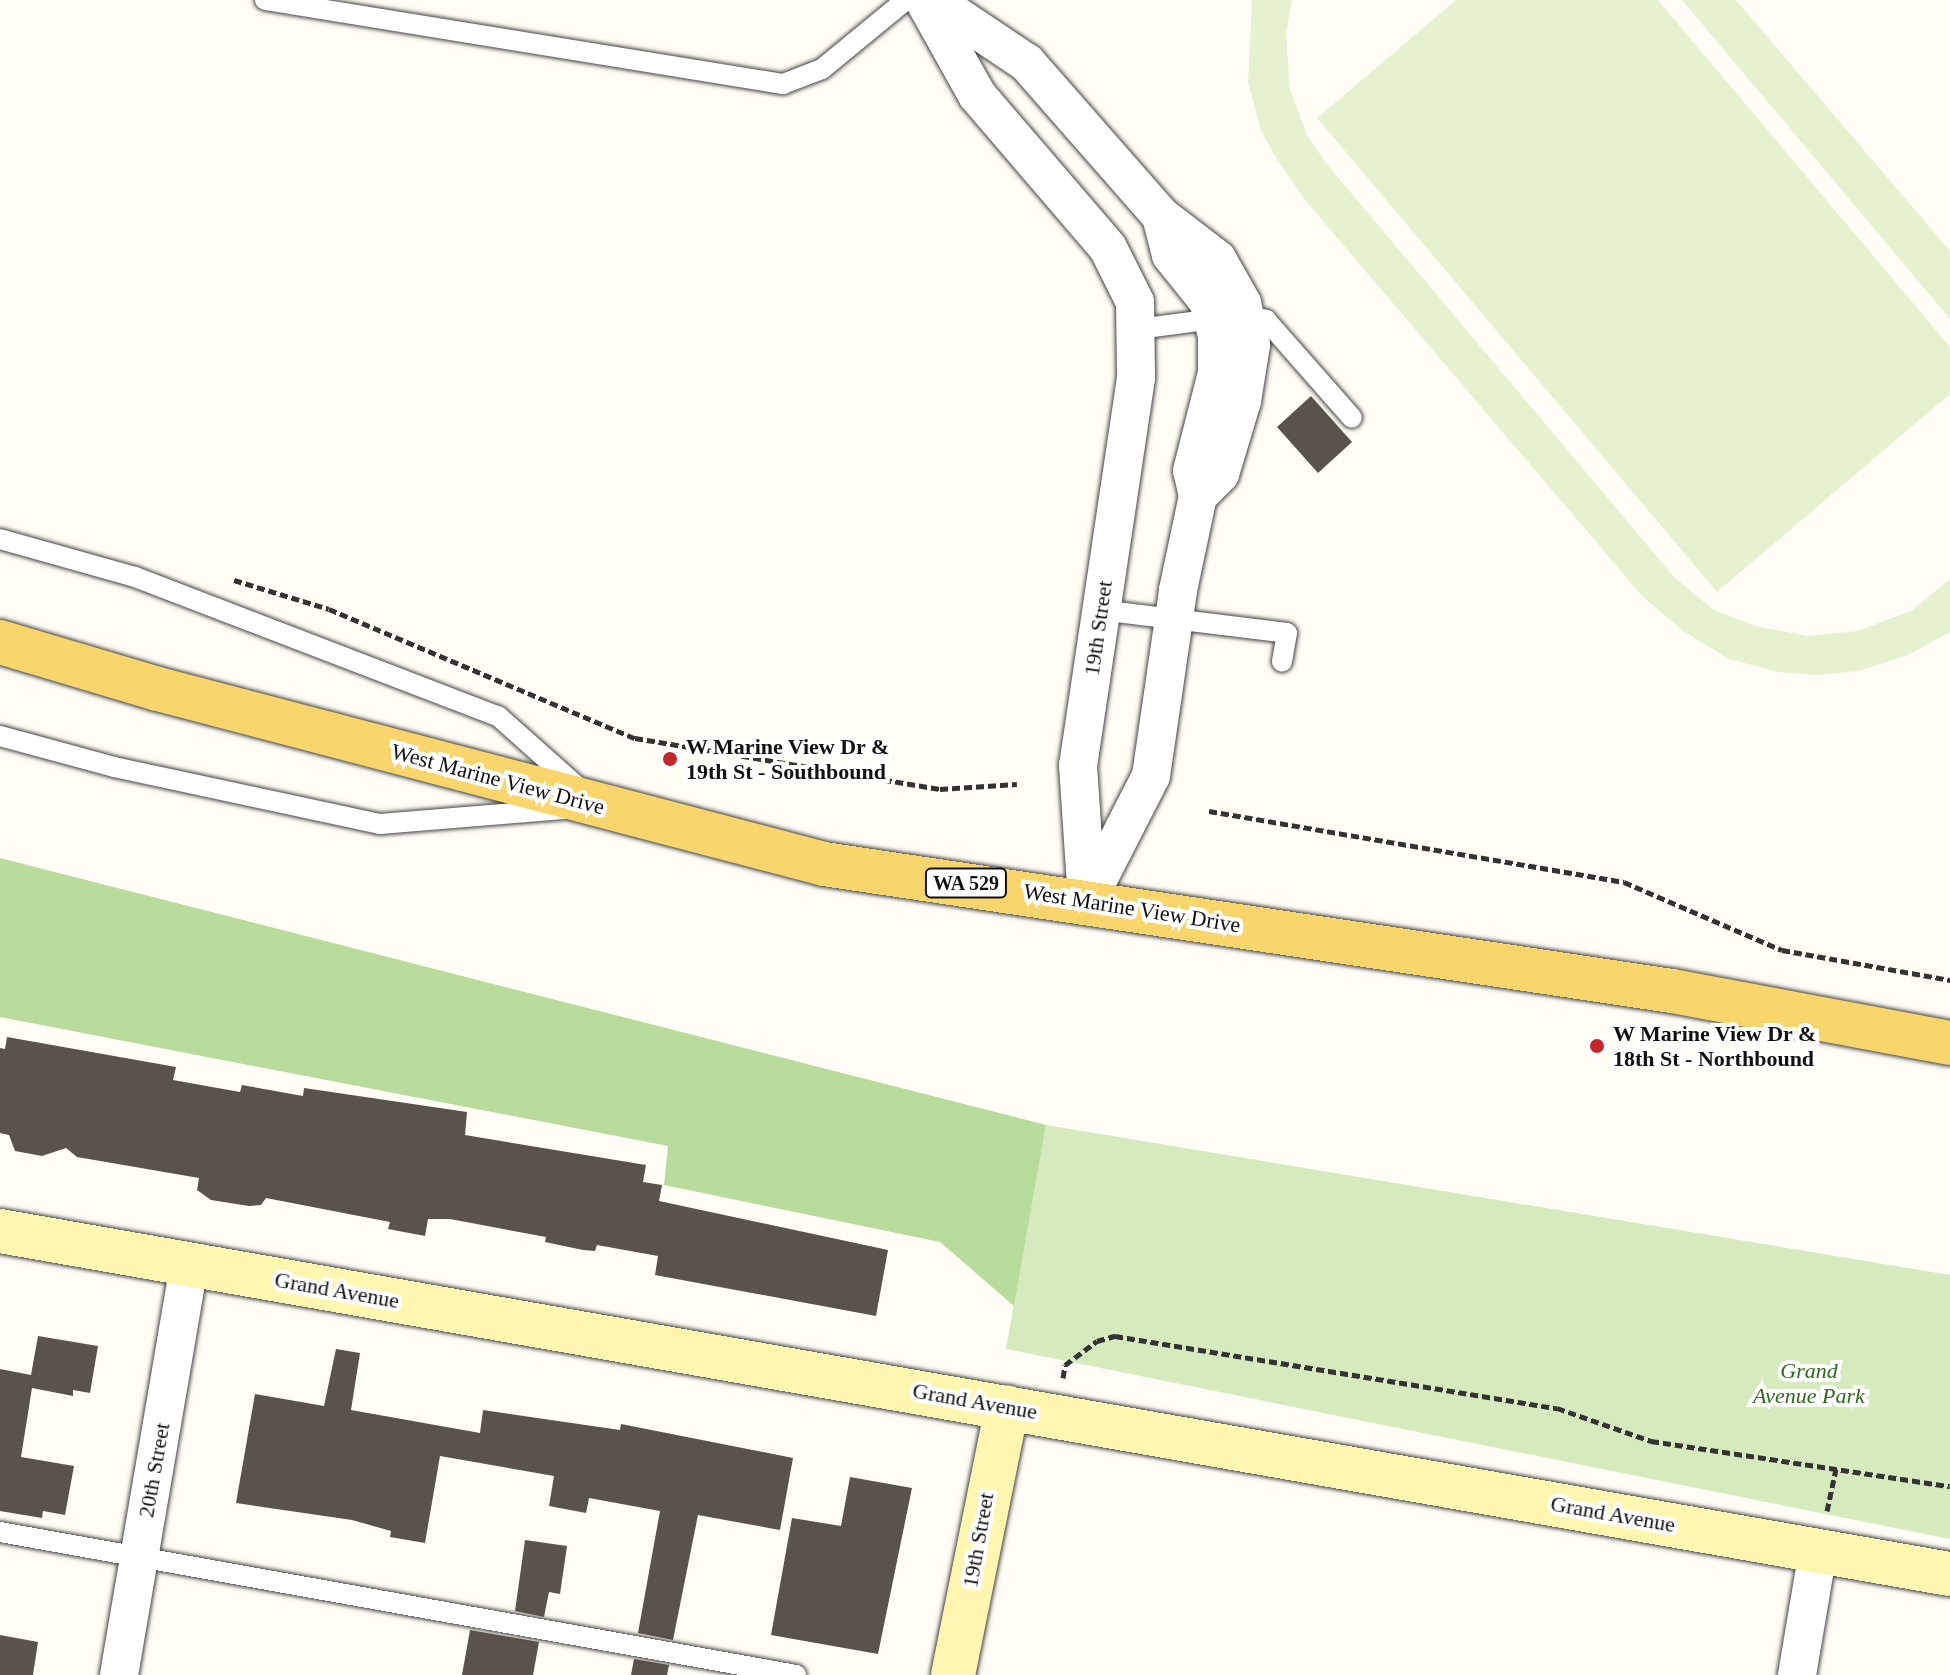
<!DOCTYPE html>
<html>
<head>
<meta charset="utf-8">
<style>
	body { margin:0 }
	#map { position:relative; width:1950px; height:1675px; overflow:hidden; background:#fffdf5; font-family:"Times New Roman",serif }
	div>[style] { position:absolute }
	.green>* { inset:0; background:#d5ebbd }
	.forest>* { inset:0; background:#b9dc9c }
	.pitch>* { inset:0; background:#e6f2cf }
	.building>* { inset:0; background:#5a524d }
	.path>* { height:5px; margin-top:-2.5px; transform-origin:0; background:repeating-linear-gradient(90deg,#333 0 8px,transparent 0 12px) }
	.roads { filter:drop-shadow(0 0 2px #444) drop-shadow(0 0 2px #444) }
	.lane>* { height:20px; margin:-10px; padding:0 10px; transform-origin:10px; border-radius:10px; background:#fff }
	.street>* { height:38px; margin:-19px; padding:0 19px; transform-origin:19px; border-radius:19px; background:#fff }
	.secondary>* { height:44px; margin:-22px; padding:0 22px; transform-origin:22px; border-radius:22px; background:#fff6b0 }
	.primary>* { height:44px; margin:-22px; padding:0 22px; transform-origin:22px; border-radius:22px; background:#f9d66b }
	.dots>* { width:22px; height:22px; translate:-50% -50%; box-sizing:border-box; border:4px solid #fff; border-radius:50% }
	span { translate:-50% -50%; white-space:nowrap; text-align:center; line-height:1.15; -webkit-text-stroke:8px #fff; paint-order:stroke }
	.shield-label span { padding:2px 6px; background:#fff; border:2px solid; border-radius:6px; -webkit-text-stroke-width:0 }
	.shield-label { font-size:20px; color:#111; font-weight:700 }
	.street-label { font-size:22px; color:#111 }
	.poi-label { font-size:22px; color:#111; font-weight:700 }
	.left { translate:0 -50%; text-align:left }
	.park-label { font-size:22px; color:#2f6b1f; font-style:italic }
</style>
</head>
<body>
<div id="map">
	<div class="green">
		<i style="clip-path:polygon(1046px 1125px,1950px 1275px,1950px 1539px,1006px 1349px)"></i>
	</div>
	<div class="forest">
		<i style="clip-path:polygon(0 858px,1046px 1125px,1014px 1306px,940px 1242px,664px 1185px,668px 1146px,0 1017px)"></i>
	</div>
	<div class="pitch">
		<i style="clip-path:polygon(1252px 0,1292px 0,1286px 33px,1290px 90px,1307px 135px,1326px 163px,1675px 578px,1714px 610px,1755px 626px,1808px 636px,1857px 631px,1911px 611px,1950px 579px,1950px 632px,1908px 655px,1859px 671px,1817px 675px,1778px 672px,1729px 659px,1683px 631px,1642px 596px,1305px 200px,1278px 161px,1261px 131px,1248px 82px)"></i>
		<i style="clip-path:polygon(1456px 0,1658px 0,1950px 347px,1950px 394px,1717px 592px,1317px 118px)"></i>
		<i style="clip-path:polygon(1682px 0,1736px 0,1950px 251px,1950px 319px)"></i>
	</div>
	<div class="building">
		<i style="clip-path:polygon(1311px 396px,1352px 442px,1318px 473px,1277px 427px)"></i>
		<i style="clip-path:polygon(7px 1037px,176px 1067px,173px 1080px,240px 1092px,242px 1085px,303px 1096px,304px 1088px,467px 1112px,465px 1135px,646px 1165px,643px 1182px,662px 1185px,659px 1201px,888px 1250px,876px 1316px,655px 1275px,658px 1256px,597px 1245px,595px 1251px,583px 1250px,545px 1242px,546px 1237px,450px 1219px,428px 1219px,425px 1236px,388px 1229px,390px 1222px,266px 1198px,261px 1205px,249px 1206px,211px 1200px,197px 1190px,199px 1178px,77px 1157px,66px 1148px,42px 1156px,15px 1151px,9px 1135px,0 1133px,0 1048px,5px 1049px)"></i>
		<i style="clip-path:polygon(38px 1336px,98px 1346px,90px 1393px,73px 1390px,73px 1396px,32px 1388px,21px 1457px,74px 1466px,65px 1515px,43px 1511px,42px 1518px,0 1511px,0 1369px,31px 1375px)"></i>
		<i style="clip-path:polygon(336px 1349px,360px 1353px,351px 1410px,480px 1433px,483px 1410px,620px 1430px,621px 1424px,793px 1458px,780px 1530px,698px 1515px,673px 1640px,638px 1633px,660px 1511px,589px 1498px,586px 1513px,549px 1506px,554px 1476px,440px 1456px,425px 1543px,390px 1537px,391px 1531px,352px 1520px,236px 1503px,255px 1394px,324px 1406px)"></i>
		<i style="clip-path:polygon(850px 1477px,912px 1488px,878px 1654px,771px 1635px,792px 1518px,841px 1526px)"></i>
		<i style="clip-path:polygon(525px 1540px,567px 1546px,560px 1594px,549px 1592px,544px 1617px,515px 1611px)"></i>
		<i style="clip-path:polygon(470px 1630px,539px 1642px,533px 1675px,462px 1675px)"></i>
		<i style="clip-path:polygon(0 1635px,38px 1642px,33px 1675px,0 1675px)"></i>
		<i style="clip-path:polygon(634px 1659px,669px 1665px,667px 1675px,631px 1675px)"></i>
	</div>
	<div class="path">
		<i style="left:234px;top:580px;width:99px;rotate:17deg"></i>
		<i style="left:329px;top:609px;width:332px;rotate:22.9deg"></i>
		<i style="left:635px;top:738px;width:309px;rotate:9.5deg"></i>
		<i style="left:940px;top:789px;width:77px;rotate:-3.7deg"></i>
		<i style="left:1209px;top:811px;width:421px;rotate:9.7deg"></i>
		<i style="left:1624px;top:882px;width:172px;rotate:23.3deg"></i>
		<i style="left:1782px;top:950px;width:171px;rotate:10.1deg"></i>
		<i style="left:1063px;top:1378px;width:13px;rotate:-81deg"></i>
		<i style="left:1065px;top:1365px;width:40px;rotate:-37deg"></i>
		<i style="left:1097px;top:1341px;width:19px;rotate:-16deg"></i>
		<i style="left:1115px;top:1336px;width:448px;rotate:9.3deg"></i>
		<i style="left:1557px;top:1408px;width:100px;rotate:19.3deg"></i>
		<i style="left:1651px;top:1441px;width:302px;rotate:8.6deg"></i>
		<i style="left:1827px;top:1511px;width:43px;rotate:-77.9deg"></i>
	</div>
	<div class="roads">
		<div class="lane">
			<i style="left:265px;top:0;width:525px;rotate:9.21deg"></i>
			<i style="left:783px;top:84px;width:42px;rotate:-21deg"></i>
			<i style="left:822px;top:69px;width:109px;rotate:-39.4deg"></i>
			<i style="left:1138px;top:329px;width:108px;rotate:-7.5deg"></i>
			<i style="left:1245px;top:315px;width:22px;rotate:13deg"></i>
			<i style="left:1266px;top:320px;width:130px;rotate:48.7deg"></i>
			<i style="left:0;top:539px;width:140px;rotate:15.7deg"></i>
			<i style="left:135px;top:577px;width:389px;rotate:21deg"></i>
			<i style="left:498px;top:716px;width:111px;rotate:41.7deg"></i>
			<i style="left:1100px;top:610px;width:188px;rotate:7deg"></i>
			<i style="left:1287px;top:633px;width:29px;rotate:100deg"></i>
			<i style="left:0;top:736px;width:118px;rotate:15.2deg"></i>
			<i style="left:114px;top:767px;width:272px;rotate:12.1deg"></i>
			<i style="left:380px;top:824px;width:184px;rotate:-4.7deg"></i>
			<i style="left:0;top:1532px;width:809px;rotate:10.18deg"></i>
		</div>
		<div class="street">
			<i style="left:924px;top:0;width:109px;rotate:60.8deg"></i>
			<i style="left:977px;top:95px;width:201px;rotate:49.4deg"></i>
			<i style="left:1108px;top:248px;width:60px;rotate:63.4deg"></i>
			<i style="left:1135px;top:302px;width:76px;rotate:89.2deg"></i>
			<i style="left:1136px;top:378px;width:391px;rotate:98.5deg"></i>
			<i style="left:1078px;top:765px;width:136px;rotate:86.2deg"></i>
			<i style="left:933px;top:0;width:113px;rotate:33.8deg"></i>
			<i style="left:1027px;top:63px;width:203px;rotate:48.8deg"></i>
			<i style="left:1161px;top:216px;width:71px;rotate:37.5deg"></i>
			<i style="left:1217px;top:259px;width:51px;rotate:60.4deg"></i>
			<i style="left:1242px;top:303px;width:43px;rotate:77.9deg"></i>
			<i style="left:1251px;top:345px;width:57px;rotate:99.1deg"></i>
			<i style="left:1242px;top:401px;width:76px;rotate:106.8deg"></i>
			<i style="left:1220px;top:474px;width:31px;rotate:135deg"></i>
			<i style="left:1087px;top:901px;width:140px;rotate:-62.9deg"></i>
			<i style="left:1151px;top:776px;width:188px;rotate:-81.7deg"></i>
			<i style="left:1178px;top:590px;width:96px;rotate:-78deg"></i>
			<i style="left:1198px;top:496px;width:26px;rotate:-103deg"></i>
			<i style="left:1192px;top:471px;width:101px;rotate:-75.7deg"></i>
			<i style="left:1217px;top:373px;width:37px;rotate:-90deg"></i>
			<i style="left:1217px;top:336px;width:36px;rotate:-104deg"></i>
			<i style="left:1208px;top:301px;width:59px;rotate:-128.8deg"></i>
			<i style="left:1171px;top:255px;width:40px;rotate:-104.4deg"></i>
			<i style="left:119px;top:1675px;width:417px;rotate:-80.3deg"></i>
			<i style="left:1797px;top:1675px;width:126px;rotate:-80.4deg"></i>
		</div>
		<div class="secondary">
			<i style="left:0;top:1231px;width:1980px;rotate:9.98deg"></i>
			<i style="left:953px;top:1675px;width:273px;rotate:-78.6deg"></i>
		</div>
		<div class="primary">
			<i style="left:0;top:642px;width:165px;rotate:16.6deg"></i>
			<i style="left:158px;top:689px;width:689px;rotate:14.72deg"></i>
			<i style="left:824px;top:864px;width:857px;rotate:8.52deg"></i>
			<i style="left:1672px;top:991px;width:283px;rotate:10.6deg"></i>
		</div>
	</div>
	<div class="dots">
		<i style="left:670px;top:759px;background:#c4262e"></i>
		<i style="left:1597px;top:1046px;background:#c4262e"></i>
	</div>
	<div class="shield-label">
		<span style="left:966px;top:883px">WA 529</span>
	</div>
	<div class="street-label">
		<span style="left:1098px;top:628px;rotate:-82deg">19th Street</span>
		<span style="left:498px;top:779px;rotate:15deg">West Marine View Drive</span>
		<span style="left:1132px;top:908px;rotate:9deg">West Marine View Drive</span>
		<span style="left:337px;top:1290px;rotate:10deg">Grand Avenue</span>
		<span style="left:975px;top:1401px;rotate:10deg">Grand Avenue</span>
		<span style="left:154px;top:1470px;rotate:-80deg">20th Street</span>
		<span style="left:1613px;top:1514px;rotate:10deg">Grand Avenue</span>
		<span style="left:978px;top:1540px;rotate:-80deg">19th Street</span>
	</div>
	<div class="poi-label">
		<span class="left" style="left:686px;top:759px">W Marine View Dr &amp;<br>19th St - Southbound</span>
		<span class="left" style="left:1613px;top:1046px">W Marine View Dr &amp;<br>18th St - Northbound</span>
	</div>
	<div class="park-label">
		<span style="left:1809px;top:1383px">Grand<br>Avenue Park</span>
	</div>
</div>
</body>
</html>
